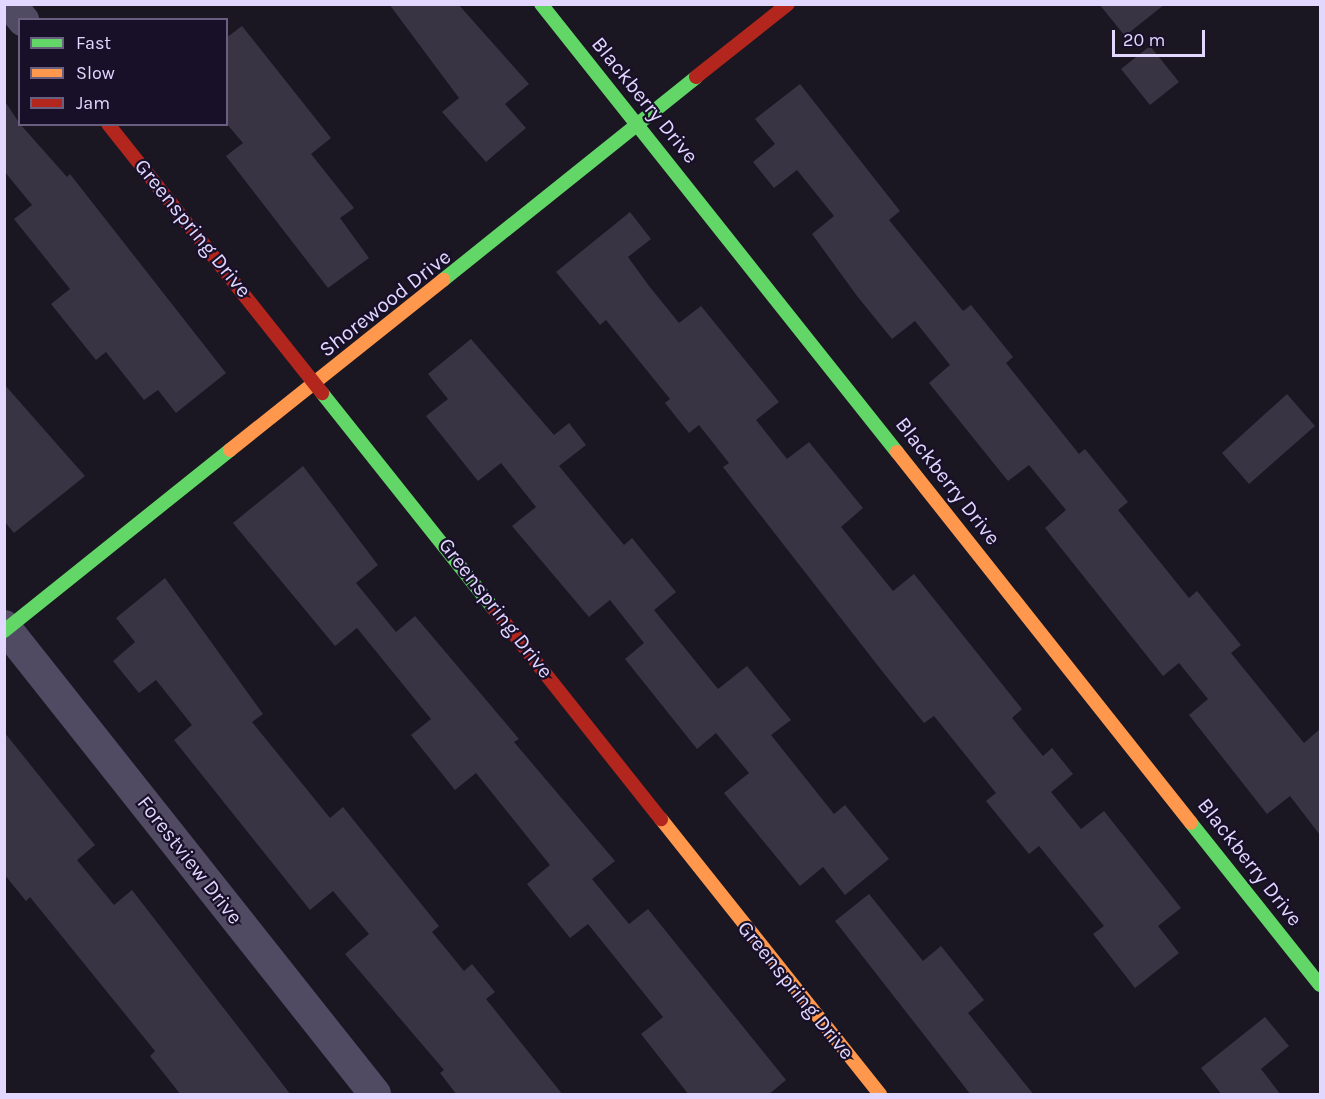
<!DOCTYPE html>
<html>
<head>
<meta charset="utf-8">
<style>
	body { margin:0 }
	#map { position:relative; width:1325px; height:1099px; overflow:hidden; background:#1a1622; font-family:Karla,sans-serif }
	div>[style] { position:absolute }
	.building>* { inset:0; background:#393444 }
	.street>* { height:32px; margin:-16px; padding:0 16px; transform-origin:16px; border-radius:16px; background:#504b63 }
	.fast>* { height:14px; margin:-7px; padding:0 7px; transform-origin:7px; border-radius:7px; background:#63d668 }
	.slow>* { height:14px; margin:-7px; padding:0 7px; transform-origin:7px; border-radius:7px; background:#ff974d }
	.jam>* { height:14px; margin:-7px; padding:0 7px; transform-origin:7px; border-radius:7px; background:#b3261e }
	span { translate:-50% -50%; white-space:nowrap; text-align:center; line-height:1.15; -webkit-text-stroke:4.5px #181028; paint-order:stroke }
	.street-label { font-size:21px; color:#e1d7ff }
	.frame { position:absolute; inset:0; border:6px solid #e1d7ff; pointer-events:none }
	.legend { position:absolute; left:18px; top:18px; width:210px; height:108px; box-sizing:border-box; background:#181028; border:2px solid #68607e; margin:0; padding:8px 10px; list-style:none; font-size:18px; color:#e1d7ff }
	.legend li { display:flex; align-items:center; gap:12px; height:30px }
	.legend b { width:30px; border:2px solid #68607e }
	.scale { position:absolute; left:1112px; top:30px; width:93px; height:27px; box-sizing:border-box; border:3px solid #e1d7ff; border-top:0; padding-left:8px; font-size:18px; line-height:21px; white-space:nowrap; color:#e1d7ff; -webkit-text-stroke:4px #181028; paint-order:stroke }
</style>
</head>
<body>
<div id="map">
	<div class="building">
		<i style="clip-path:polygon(389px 4px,458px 4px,529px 84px,505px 104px,526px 128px,486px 162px,442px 112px,459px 98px)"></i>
		<i style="clip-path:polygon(1099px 4px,1165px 4px,1125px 36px)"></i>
		<i style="clip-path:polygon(242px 26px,331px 138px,311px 154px,354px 208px,340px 218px,369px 258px,328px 288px,226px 156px,243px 143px,226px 123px,226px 38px)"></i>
		<i style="clip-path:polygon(1150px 46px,1179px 82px,1150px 105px,1121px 69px)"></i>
		<i style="clip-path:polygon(800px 84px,900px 211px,889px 220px,963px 311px,971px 305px,1013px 357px,1006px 363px,1079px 454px,1085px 449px,1128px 502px,1118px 510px,1189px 598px,1197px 591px,1241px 645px,1231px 653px,1304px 743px,1320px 729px,1320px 835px,1290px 796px,1267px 814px,1189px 715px,1208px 699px,1179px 663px,1163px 676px,1045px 528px,1066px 510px,1029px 465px,1008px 481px,929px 383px,950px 365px,915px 321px,892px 339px,857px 296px,812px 234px,834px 216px,797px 170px,774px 188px,753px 162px,775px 144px,755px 119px)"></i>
		<i style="clip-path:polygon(4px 100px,20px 124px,67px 177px,70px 174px,226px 373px,176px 413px,158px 390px,144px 400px,106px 352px,96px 360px,51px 304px,70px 289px,14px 219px,32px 205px,4px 171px)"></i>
		<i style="clip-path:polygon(630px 212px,651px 239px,628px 257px,649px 286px,679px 323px,701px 306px,779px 402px,756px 420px,787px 459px,809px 442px,863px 508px,841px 527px,893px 591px,914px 574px,1022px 709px,1012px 718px,1043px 756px,1052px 748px,1073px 774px,1051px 792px,1081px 829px,1104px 811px,1181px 908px,1158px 926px,1179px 953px,1135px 988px,1093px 934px,1104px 926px,1039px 846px,1029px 854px,986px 801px,996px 793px,934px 716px,924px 723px,882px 671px,723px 467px,729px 463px,699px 425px,689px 433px,665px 403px,670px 399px,606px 320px,600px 325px,556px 272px)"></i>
		<i style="clip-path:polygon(471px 339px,554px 435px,569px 423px,586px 445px,559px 466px,624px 545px,632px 538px,676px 592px,654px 610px,718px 689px,747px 666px,791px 720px,771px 735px,834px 814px,845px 805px,889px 859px,845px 895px,823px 867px,800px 886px,724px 793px,749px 773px,716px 733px,697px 749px,625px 659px,644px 643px,610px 600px,589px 617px,512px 526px,536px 507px,501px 463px,478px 481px,426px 416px,448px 399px,428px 374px)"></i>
		<i style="clip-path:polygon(4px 384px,85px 476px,14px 533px,4px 521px)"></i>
		<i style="clip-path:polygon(1287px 394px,1315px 426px,1249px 484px,1222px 453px)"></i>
		<i style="clip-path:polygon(303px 466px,378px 565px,356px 583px,396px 632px,415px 616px,519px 739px,514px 742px,615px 861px,592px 879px,629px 924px,648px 909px,786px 1080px,768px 1095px,689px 1095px,641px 1034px,663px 1017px,588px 924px,570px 938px,527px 884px,550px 865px,476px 773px,455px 790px,411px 735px,431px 719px,357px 628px,335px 646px,233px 523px)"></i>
		<i style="clip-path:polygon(165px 578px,263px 714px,252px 722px,330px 818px,343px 807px,439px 926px,432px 932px,464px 971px,472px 964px,495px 992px,486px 999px,563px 1095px,457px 1095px,440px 1073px,444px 1070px,345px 954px,369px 934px,333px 891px,310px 910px,174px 740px,192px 725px,156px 680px,139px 693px,113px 661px,135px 642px,116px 618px)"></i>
		<i style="clip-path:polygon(4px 732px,95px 845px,77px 860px,114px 905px,132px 890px,291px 1095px,181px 1095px,150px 1056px,155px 1051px,30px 897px,26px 901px,4px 874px)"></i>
		<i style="clip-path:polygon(869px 894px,923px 961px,941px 946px,984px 1000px,968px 1013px,1034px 1095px,971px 1095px,835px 921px)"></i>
		<i style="clip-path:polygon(1265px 1017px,1289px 1046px,1261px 1069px,1281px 1095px,1222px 1095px,1201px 1068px)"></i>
	</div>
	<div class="street">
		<i style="left:10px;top:4px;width:21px;rotate:51deg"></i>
		<i style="left:4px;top:626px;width:597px;rotate:51.59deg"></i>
	</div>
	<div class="fast">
		<i style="left:541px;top:4px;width:572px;rotate:51.53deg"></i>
		<i style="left:443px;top:280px;width:324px;rotate:-38.7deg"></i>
		<i style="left:322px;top:393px;width:275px;rotate:51.5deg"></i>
		<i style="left:4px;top:631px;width:290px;rotate:-38.7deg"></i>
		<i style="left:1191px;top:823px;width:207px;rotate:51.5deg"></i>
	</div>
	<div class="slow">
		<i style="left:230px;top:450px;width:273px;rotate:-38.6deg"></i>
		<i style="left:897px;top:452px;width:473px;rotate:51.6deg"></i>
		<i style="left:661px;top:819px;width:352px;rotate:51.5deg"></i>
	</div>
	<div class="jam">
		<i style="left:696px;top:77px;width:117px;rotate:-38.4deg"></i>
		<i style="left:108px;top:124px;width:344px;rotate:51.5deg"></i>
		<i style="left:493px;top:608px;width:270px;rotate:51.5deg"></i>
	</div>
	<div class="street-label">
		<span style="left:645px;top:100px;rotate:51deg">Blackberry Drive</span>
		<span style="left:193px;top:228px;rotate:51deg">Greenspring Drive</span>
		<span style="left:385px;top:303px;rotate:-38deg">Shorewood Drive</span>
		<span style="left:948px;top:481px;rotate:52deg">Blackberry Drive</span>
		<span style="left:496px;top:608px;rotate:52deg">Greenspring Drive</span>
		<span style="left:190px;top:860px;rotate:52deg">Forestview Drive</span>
		<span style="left:1250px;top:862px;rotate:52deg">Blackberry Drive</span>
		<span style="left:796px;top:990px;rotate:51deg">Greenspring Drive</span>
	</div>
	<div class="frame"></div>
	<ul class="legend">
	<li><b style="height:8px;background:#63d668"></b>Fast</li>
	<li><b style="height:8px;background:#ff974d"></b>Slow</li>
	<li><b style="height:8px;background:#b3261e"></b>Jam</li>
	</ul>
	<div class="scale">20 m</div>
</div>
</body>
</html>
